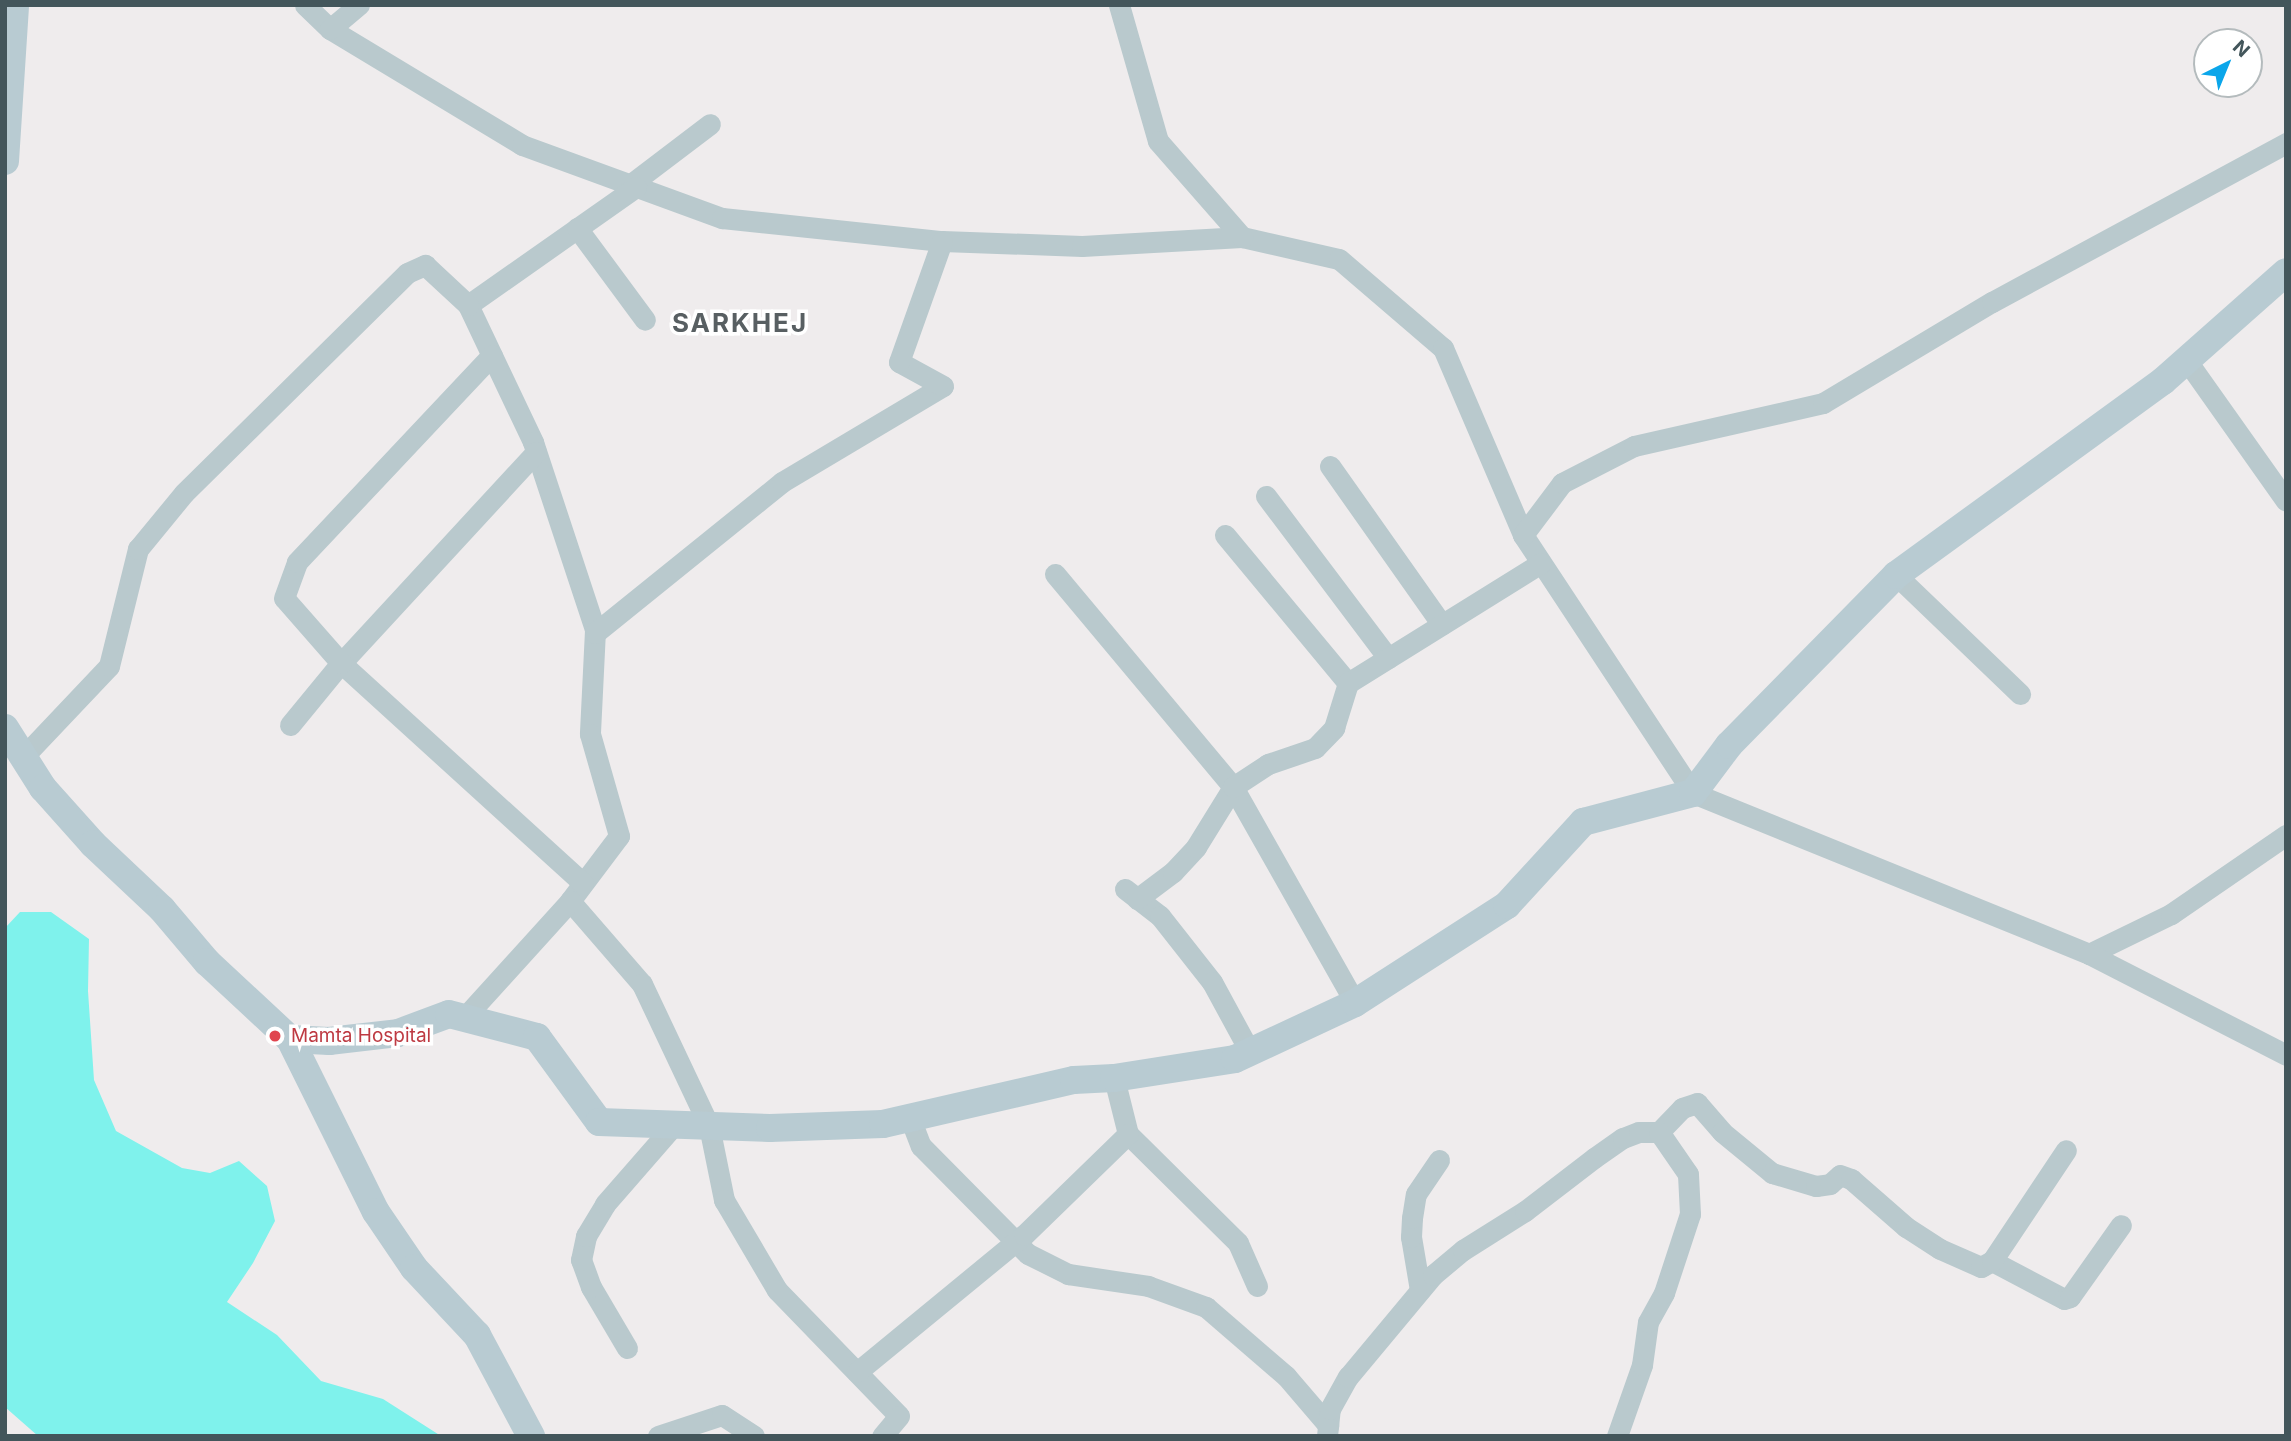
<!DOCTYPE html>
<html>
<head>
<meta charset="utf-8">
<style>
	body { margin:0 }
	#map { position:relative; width:2291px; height:1441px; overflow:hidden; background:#efeced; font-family:Inter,sans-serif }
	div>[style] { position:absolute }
	.water>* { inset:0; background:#7ff2ec }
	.street>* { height:21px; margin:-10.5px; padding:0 10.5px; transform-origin:10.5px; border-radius:10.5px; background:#b9c9cd }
	.secondary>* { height:28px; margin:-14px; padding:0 14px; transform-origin:14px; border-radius:14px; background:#b8cbd2 }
	.dots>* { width:19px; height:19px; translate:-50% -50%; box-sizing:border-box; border:4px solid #fff; border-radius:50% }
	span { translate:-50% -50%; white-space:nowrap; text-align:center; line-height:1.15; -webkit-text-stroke:7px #fff; paint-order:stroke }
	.health-label { font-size:19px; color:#be3a42 }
	.left { translate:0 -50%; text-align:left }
	.district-label { font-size:26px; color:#585f62; font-weight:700; letter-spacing:2px }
	.frame { position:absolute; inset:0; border:7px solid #43565b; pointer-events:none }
	.north { position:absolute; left:2193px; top:28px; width:70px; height:70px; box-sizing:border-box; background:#fff; border:2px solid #b4bbbd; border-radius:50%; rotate:43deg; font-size:19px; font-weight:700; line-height:28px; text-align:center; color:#43565b }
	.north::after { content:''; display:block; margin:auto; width:24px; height:32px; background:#0ba6ea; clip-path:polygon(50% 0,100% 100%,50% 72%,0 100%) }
</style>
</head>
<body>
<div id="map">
	<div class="water">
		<i style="clip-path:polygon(20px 912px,51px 912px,89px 939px,88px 991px,94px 1080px,116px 1131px,182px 1168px,210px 1173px,239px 1161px,267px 1186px,275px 1221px,253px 1263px,227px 1302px,277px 1335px,321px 1381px,383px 1399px,441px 1436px,38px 1436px,5px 1407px,5px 928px)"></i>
	</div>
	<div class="street">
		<i style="left:305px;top:5px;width:35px;rotate:44deg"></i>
		<i style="left:330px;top:29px;width:224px;rotate:31.1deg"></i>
		<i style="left:522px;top:145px;width:213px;rotate:20.1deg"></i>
		<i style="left:722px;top:218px;width:221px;rotate:6deg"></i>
		<i style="left:942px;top:241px;width:140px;rotate:2deg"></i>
		<i style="left:1082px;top:246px;width:160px;rotate:-3.2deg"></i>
		<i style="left:1242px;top:237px;width:99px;rotate:12.8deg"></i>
		<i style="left:1339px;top:259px;width:137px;rotate:40.6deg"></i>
		<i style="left:1443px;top:348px;width:203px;rotate:66.8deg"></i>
		<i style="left:1523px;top:535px;width:309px;rotate:56.6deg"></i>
		<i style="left:1693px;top:793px;width:427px;rotate:22.1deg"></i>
		<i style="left:2089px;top:954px;width:91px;rotate:-26deg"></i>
		<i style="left:2171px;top:914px;width:140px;rotate:-34.5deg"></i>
		<i style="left:1119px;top:5px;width:141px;rotate:74deg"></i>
		<i style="left:1158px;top:141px;width:128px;rotate:48.8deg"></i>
		<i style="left:330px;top:29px;width:38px;rotate:-40deg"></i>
		<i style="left:631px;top:184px;width:99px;rotate:-37.2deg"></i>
		<i style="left:636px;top:187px;width:205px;rotate:144.9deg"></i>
		<i style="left:468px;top:305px;width:152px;rotate:64.6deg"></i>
		<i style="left:533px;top:442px;width:198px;rotate:71.7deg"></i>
		<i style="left:595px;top:630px;width:104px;rotate:92.8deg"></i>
		<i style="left:590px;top:734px;width:106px;rotate:74.1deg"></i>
		<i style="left:619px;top:836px;width:81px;rotate:127deg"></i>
		<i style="left:570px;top:901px;width:110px;rotate:49.1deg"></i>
		<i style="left:642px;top:984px;width:157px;rotate:64.7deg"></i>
		<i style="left:709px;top:1126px;width:76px;rotate:78.5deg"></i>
		<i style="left:724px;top:1200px;width:104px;rotate:59.5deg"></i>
		<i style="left:777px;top:1290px;width:175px;rotate:45.9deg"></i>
		<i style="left:899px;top:1416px;width:26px;rotate:130deg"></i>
		<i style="left:577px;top:228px;width:114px;rotate:53.5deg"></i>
		<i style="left:2187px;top:361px;width:171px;rotate:54.7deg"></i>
		<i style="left:536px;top:452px;width:287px;rotate:132.7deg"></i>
		<i style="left:341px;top:663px;width:327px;rotate:42.3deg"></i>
		<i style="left:1330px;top:466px;width:194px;rotate:54.8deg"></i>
		<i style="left:1266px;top:496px;width:203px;rotate:53deg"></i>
		<i style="left:1225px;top:535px;width:192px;rotate:50.3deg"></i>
		<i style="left:1348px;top:683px;width:227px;rotate:-31.9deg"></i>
		<i style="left:1523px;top:535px;width:65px;rotate:-53.1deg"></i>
		<i style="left:1562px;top:483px;width:81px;rotate:-27.2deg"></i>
		<i style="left:1634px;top:446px;width:194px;rotate:-12.8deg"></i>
		<i style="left:1823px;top:403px;width:197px;rotate:-30.9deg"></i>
		<i style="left:1992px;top:302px;width:334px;rotate:-28.4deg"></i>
		<i style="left:1055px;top:574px;width:278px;rotate:50.1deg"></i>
		<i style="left:1233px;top:787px;width:248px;rotate:60.5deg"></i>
		<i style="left:1896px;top:575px;width:172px;rotate:43.8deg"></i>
		<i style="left:595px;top:633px;width:240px;rotate:-38.9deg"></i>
		<i style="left:782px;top:482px;width:187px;rotate:-30.8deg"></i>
		<i style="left:943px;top:386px;width:50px;rotate:-151.4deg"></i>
		<i style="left:899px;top:362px;width:128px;rotate:-70.4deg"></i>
		<i style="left:290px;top:725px;width:80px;rotate:-50.6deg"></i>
		<i style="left:341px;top:663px;width:86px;rotate:-131.2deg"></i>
		<i style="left:284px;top:598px;width:38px;rotate:-70deg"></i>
		<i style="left:297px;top:562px;width:284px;rotate:-46.7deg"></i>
		<i style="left:23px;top:757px;width:125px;rotate:-46.6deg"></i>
		<i style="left:109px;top:666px;width:121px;rotate:-76.1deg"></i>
		<i style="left:138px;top:549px;width:72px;rotate:-50.6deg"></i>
		<i style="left:184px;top:493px;width:313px;rotate:-44.6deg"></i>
		<i style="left:407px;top:273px;width:20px;rotate:-24deg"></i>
		<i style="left:425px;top:265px;width:59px;rotate:42.9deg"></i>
		<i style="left:1125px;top:889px;width:44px;rotate:37.6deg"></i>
		<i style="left:1160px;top:916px;width:84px;rotate:51.8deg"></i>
		<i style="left:1212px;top:982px;width:80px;rotate:61.5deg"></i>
		<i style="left:1137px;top:899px;width:45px;rotate:-36.9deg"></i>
		<i style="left:1173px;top:872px;width:34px;rotate:-47deg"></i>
		<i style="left:1196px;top:847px;width:70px;rotate:-58.3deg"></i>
		<i style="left:1233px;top:787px;width:42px;rotate:-33.3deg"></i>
		<i style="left:1268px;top:764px;width:50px;rotate:-18.8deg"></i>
		<i style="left:1315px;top:748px;width:28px;rotate:-46deg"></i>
		<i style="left:1334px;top:728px;width:47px;rotate:-72.7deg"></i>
		<i style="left:2089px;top:954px;width:221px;rotate:27.1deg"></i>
		<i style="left:464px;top:1018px;width:158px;rotate:-47.8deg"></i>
		<i style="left:1114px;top:1078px;width:58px;rotate:76deg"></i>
		<i style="left:1128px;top:1134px;width:155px;rotate:44.7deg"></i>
		<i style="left:1238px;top:1243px;width:47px;rotate:66.2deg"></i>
		<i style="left:910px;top:1118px;width:30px;rotate:69deg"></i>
		<i style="left:921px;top:1146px;width:152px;rotate:45.3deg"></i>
		<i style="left:1028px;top:1254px;width:45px;rotate:26.6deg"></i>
		<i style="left:1068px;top:1274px;width:81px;rotate:8.5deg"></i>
		<i style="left:1148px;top:1286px;width:62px;rotate:19.9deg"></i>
		<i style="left:1206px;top:1307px;width:106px;rotate:40.8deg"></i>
		<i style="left:1286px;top:1376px;width:65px;rotate:49.4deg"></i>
		<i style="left:1992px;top:1261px;width:81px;rotate:27.8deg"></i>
		<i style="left:2064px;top:1299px;width:6px;rotate:-18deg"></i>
		<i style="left:2070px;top:1297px;width:88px;rotate:-54.7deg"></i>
		<i style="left:1420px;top:1290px;width:54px;rotate:-99.6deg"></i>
		<i style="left:1411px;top:1237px;width:19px;rotate:-87deg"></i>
		<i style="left:1412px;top:1218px;width:24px;rotate:-81deg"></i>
		<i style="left:1416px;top:1194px;width:41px;rotate:-55.9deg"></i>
		<i style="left:627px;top:1348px;width:71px;rotate:-120.5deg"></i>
		<i style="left:591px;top:1287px;width:29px;rotate:-110deg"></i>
		<i style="left:581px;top:1260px;width:25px;rotate:-78deg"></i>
		<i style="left:586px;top:1236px;width:37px;rotate:-59deg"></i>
		<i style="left:605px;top:1204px;width:105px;rotate:-48.9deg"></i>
		<i style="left:857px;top:1372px;width:216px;rotate:-39.4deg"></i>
		<i style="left:1024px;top:1235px;width:145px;rotate:-44.2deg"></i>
		<i style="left:658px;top:1436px;width:67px;rotate:-18.2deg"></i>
		<i style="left:722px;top:1415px;width:38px;rotate:33deg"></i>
		<i style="left:1327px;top:1436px;width:27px;rotate:-84deg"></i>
		<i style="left:1330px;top:1409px;width:37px;rotate:-61deg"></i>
		<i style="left:1348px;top:1377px;width:133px;rotate:-50.2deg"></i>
		<i style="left:1433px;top:1275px;width:39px;rotate:-40deg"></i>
		<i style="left:1463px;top:1250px;width:73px;rotate:-32.2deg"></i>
		<i style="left:1525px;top:1211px;width:87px;rotate:-37.5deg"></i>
		<i style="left:1594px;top:1158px;width:35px;rotate:-35deg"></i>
		<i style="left:1623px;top:1138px;width:17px;rotate:-21deg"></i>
		<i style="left:1639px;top:1132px;width:20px"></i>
		<i style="left:1659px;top:1132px;width:33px;rotate:-46deg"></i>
		<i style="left:1682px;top:1108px;width:16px;rotate:-18deg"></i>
		<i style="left:1697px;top:1103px;width:38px;rotate:49deg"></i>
		<i style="left:1722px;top:1132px;width:65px;rotate:39.4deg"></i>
		<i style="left:1772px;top:1173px;width:46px;rotate:16.5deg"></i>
		<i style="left:1816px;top:1186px;width:14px;rotate:-8deg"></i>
		<i style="left:1830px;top:1184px;width:13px;rotate:-42deg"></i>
		<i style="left:1840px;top:1175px;width:12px;rotate:20deg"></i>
		<i style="left:1851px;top:1179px;width:73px;rotate:41.1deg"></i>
		<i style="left:1906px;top:1227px;width:40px;rotate:32.9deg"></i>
		<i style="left:1940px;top:1249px;width:45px;rotate:23.7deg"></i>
		<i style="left:1981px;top:1267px;width:13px;rotate:-29deg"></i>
		<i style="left:1992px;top:1261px;width:133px;rotate:-56.3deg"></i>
		<i style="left:1617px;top:1436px;width:75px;rotate:-70.6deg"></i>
		<i style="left:1642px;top:1365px;width:43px;rotate:-82.1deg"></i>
		<i style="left:1648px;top:1322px;width:33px;rotate:-61deg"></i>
		<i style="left:1664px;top:1293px;width:83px;rotate:-71.8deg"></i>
		<i style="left:1690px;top:1214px;width:40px;rotate:-92.9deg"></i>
		<i style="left:1688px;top:1174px;width:51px;rotate:-124.6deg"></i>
	</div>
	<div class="secondary">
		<i style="left:5px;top:161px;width:156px;rotate:-86.3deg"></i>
		<i style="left:5px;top:728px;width:71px;rotate:57.7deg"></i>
		<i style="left:43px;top:788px;width:75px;rotate:48.2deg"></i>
		<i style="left:93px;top:844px;width:95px;rotate:43.3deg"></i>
		<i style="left:162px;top:909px;width:70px;rotate:49.7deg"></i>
		<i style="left:207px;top:962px;width:113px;rotate:42.9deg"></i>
		<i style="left:290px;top:1039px;width:193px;rotate:63.6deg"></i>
		<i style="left:376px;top:1212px;width:68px;rotate:55.8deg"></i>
		<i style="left:414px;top:1268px;width:92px;rotate:46.8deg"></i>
		<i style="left:477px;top:1335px;width:115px;rotate:61.9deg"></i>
		<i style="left:290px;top:1039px;width:39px;rotate:3deg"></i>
		<i style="left:329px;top:1041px;width:69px;rotate:-6.6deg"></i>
		<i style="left:398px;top:1033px;width:54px;rotate:-20.4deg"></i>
		<i style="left:449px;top:1014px;width:91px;rotate:14.6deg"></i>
		<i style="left:537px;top:1037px;width:105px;rotate:53.9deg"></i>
		<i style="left:599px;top:1122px;width:171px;rotate:2deg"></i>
		<i style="left:770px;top:1128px;width:113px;rotate:-2deg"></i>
		<i style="left:883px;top:1124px;width:196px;rotate:-13deg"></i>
		<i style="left:1074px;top:1080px;width:40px;rotate:-2.9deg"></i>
		<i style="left:1114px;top:1078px;width:122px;rotate:-8.9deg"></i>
		<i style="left:1235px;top:1059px;width:132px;rotate:-25deg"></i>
		<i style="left:1355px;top:1003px;width:181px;rotate:-32.8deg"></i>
		<i style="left:1507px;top:905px;width:113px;rotate:-47.5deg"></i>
		<i style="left:1583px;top:822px;width:114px;rotate:-14.8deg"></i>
		<i style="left:1693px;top:793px;width:60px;rotate:-53.1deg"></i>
		<i style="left:1729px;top:745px;width:238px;rotate:-45.5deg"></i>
		<i style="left:1896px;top:575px;width:330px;rotate:-36deg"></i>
		<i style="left:2163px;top:381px;width:164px;rotate:-41.5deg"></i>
	</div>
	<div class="dots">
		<i style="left:275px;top:1036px;background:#e0444e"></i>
	</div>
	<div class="health-label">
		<span class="left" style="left:291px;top:1036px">Mamta Hospital</span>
	</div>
	<div class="district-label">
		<span style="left:740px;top:323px">SARKHEJ</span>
	</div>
	<div class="frame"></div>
	<div class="north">N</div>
</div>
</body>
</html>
